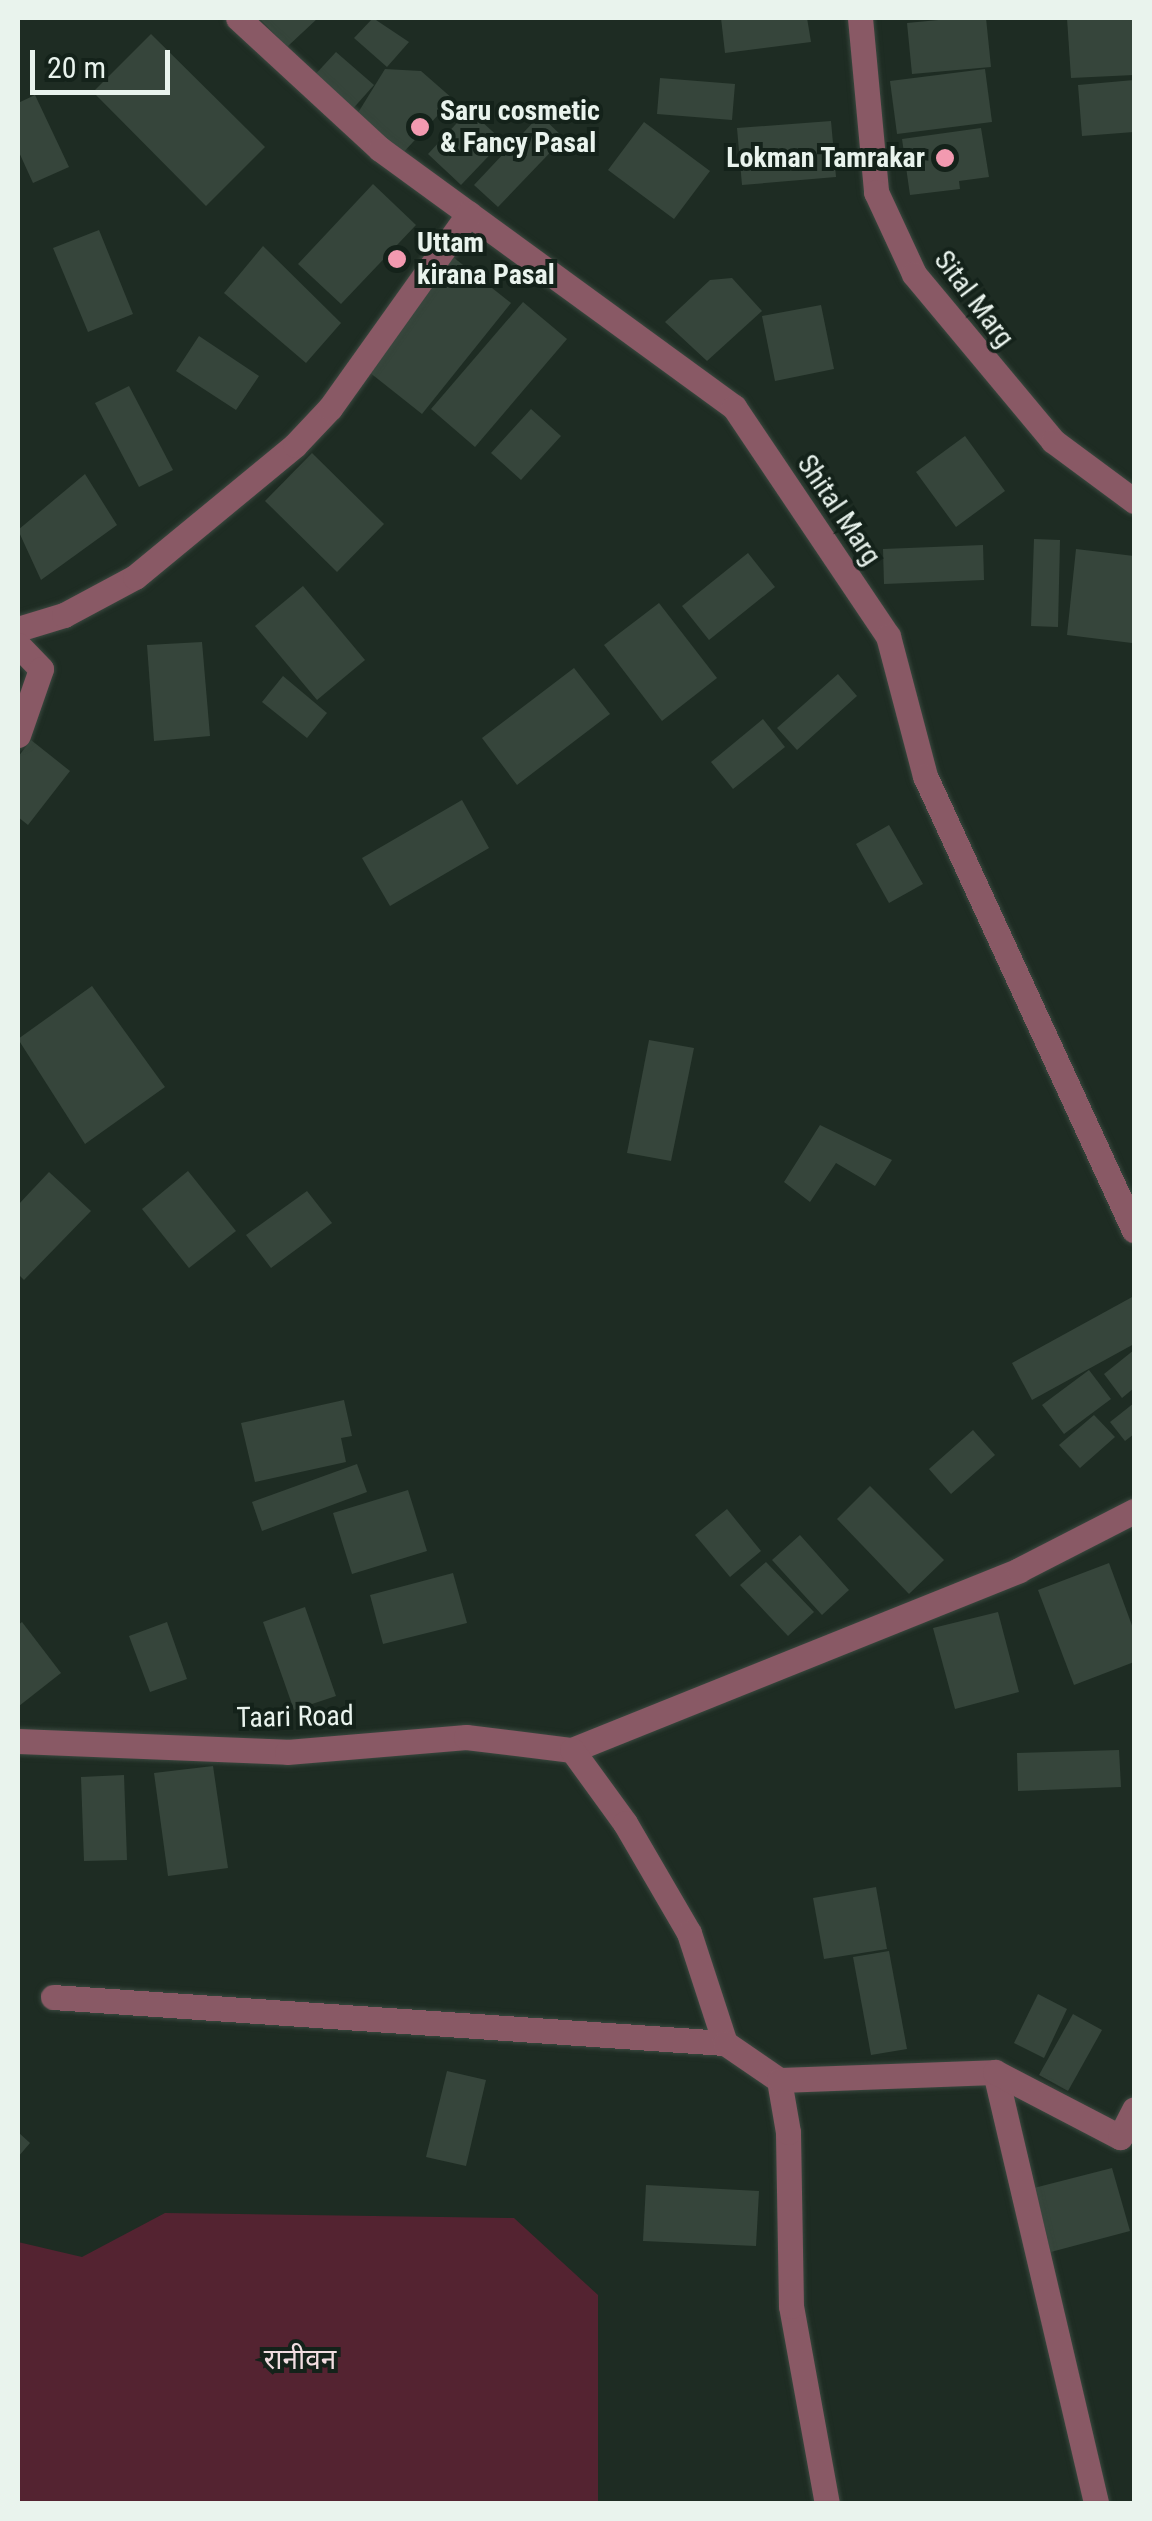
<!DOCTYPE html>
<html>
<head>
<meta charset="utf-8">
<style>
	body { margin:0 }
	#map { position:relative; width:1152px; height:2521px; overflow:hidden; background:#1e2c23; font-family:"Roboto Condensed","Noto Sans Devanagari",sans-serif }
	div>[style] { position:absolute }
	.green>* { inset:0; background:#542331 }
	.building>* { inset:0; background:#36453b }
	.roads { filter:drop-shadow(0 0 2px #3a483f) drop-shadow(0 0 2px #3a483f) }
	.minor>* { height:25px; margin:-12.5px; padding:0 12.5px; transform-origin:12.5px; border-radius:12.5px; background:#895965 }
	.dots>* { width:28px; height:28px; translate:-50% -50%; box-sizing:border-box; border:5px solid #14221a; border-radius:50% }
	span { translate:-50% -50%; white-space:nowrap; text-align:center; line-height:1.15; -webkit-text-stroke:8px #14221a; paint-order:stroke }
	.poi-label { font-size:28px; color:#e9f3ed; font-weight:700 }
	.left { translate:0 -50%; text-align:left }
	.right { translate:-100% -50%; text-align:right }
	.street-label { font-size:28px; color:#e9f3ed }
	.park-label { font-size:28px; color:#f1dde1 }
	.frame { position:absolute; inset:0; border:20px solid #e9f3ed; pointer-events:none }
	.scale { position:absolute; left:30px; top:50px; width:140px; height:45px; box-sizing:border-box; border:5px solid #e9f3ed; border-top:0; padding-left:12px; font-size:30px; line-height:35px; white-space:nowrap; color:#e9f3ed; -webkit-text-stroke:8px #14221a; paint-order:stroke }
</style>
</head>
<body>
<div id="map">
	<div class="green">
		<i style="clip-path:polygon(165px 2213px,514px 2218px,598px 2295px,598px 2503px,18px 2503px,18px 2242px,82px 2257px)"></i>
	</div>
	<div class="building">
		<i style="clip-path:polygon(259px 18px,318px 18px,287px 47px)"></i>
		<i style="clip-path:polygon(373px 18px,409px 42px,387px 67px,354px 38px)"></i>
		<i style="clip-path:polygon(721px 18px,807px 18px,811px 42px,725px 53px)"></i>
		<i style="clip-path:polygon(959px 18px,986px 18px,991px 67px,912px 74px,907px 23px)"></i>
		<i style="clip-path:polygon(1067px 18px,1134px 18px,1134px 75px,1071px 78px)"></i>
		<i style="clip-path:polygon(151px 34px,265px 147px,206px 206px,93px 92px)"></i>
		<i style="clip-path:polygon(336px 52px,374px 85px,350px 112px,312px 78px)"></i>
		<i style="clip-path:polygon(385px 69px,421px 71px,453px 99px,400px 156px,356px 116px)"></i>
		<i style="clip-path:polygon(985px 69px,992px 122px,897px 134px,890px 81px)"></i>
		<i style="clip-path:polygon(660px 78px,735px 84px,732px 120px,657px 114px)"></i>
		<i style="clip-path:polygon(1134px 80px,1134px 132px,1082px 136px,1078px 85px)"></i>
		<i style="clip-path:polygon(35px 95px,69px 167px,33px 183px,18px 150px,18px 103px)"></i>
		<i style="clip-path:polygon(469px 110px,503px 141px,461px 185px,428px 154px)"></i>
		<i style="clip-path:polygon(540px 115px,564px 138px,498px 207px,474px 185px)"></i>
		<i style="clip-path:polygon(831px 121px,836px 177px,742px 185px,737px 128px)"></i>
		<i style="clip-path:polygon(644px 122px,710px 171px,674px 219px,608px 170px)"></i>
		<i style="clip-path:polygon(981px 128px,989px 177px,959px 181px,960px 189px,910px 195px,902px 139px)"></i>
		<i style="clip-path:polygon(373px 184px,416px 225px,341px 304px,298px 264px)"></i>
		<i style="clip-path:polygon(99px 230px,133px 314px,88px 332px,53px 248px)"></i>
		<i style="clip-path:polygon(263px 246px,341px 323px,306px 363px,224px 293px)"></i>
		<i style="clip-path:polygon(453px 257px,511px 303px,422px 414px,364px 368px)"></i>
		<i style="clip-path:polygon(732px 278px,762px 311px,707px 361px,665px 322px,710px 280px)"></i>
		<i style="clip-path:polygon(523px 302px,567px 339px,475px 447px,431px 409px)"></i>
		<i style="clip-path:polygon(821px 305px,834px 369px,775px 381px,762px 316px)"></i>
		<i style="clip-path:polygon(199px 336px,259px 376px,236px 410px,176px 371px)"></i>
		<i style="clip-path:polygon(129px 386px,173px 470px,139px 487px,95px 403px)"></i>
		<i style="clip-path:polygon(531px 409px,561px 436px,521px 480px,491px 453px)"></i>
		<i style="clip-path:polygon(965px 436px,1005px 491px,956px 527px,916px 472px)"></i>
		<i style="clip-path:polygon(312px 453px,384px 524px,337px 572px,265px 501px)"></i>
		<i style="clip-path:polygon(85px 474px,117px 525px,41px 580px,18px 530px)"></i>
		<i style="clip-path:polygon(1034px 539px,1060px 540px,1058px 627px,1031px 626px)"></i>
		<i style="clip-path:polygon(983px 545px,984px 580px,884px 584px,883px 549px)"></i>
		<i style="clip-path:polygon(1076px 549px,1134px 556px,1132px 643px,1067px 635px)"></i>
		<i style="clip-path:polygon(748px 553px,775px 587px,709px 640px,682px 606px)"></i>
		<i style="clip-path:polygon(303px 586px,365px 660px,317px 700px,255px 626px)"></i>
		<i style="clip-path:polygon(659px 603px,717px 678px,662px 721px,604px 645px)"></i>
		<i style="clip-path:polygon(202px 642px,210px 736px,154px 741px,147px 645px)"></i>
		<i style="clip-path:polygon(574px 668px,610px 714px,517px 785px,482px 738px)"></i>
		<i style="clip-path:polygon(838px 674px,857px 696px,797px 750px,777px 728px)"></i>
		<i style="clip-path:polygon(283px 676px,327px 713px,307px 738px,262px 702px)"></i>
		<i style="clip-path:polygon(763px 719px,785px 747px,733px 789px,711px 762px)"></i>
		<i style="clip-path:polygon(31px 740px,70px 771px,28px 825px,18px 817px,18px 757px)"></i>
		<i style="clip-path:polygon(462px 800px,489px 848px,390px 906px,362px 858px)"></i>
		<i style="clip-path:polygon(889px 825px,923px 884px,889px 903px,856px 844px)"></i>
		<i style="clip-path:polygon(92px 986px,165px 1087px,85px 1144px,18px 1039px)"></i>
		<i style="clip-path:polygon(649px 1040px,694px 1048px,671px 1161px,627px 1153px)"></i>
		<i style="clip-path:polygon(820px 1125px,892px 1160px,875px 1186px,836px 1163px,810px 1202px,784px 1182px)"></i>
		<i style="clip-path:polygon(188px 1171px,236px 1231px,189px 1268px,142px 1209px)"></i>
		<i style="clip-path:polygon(49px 1172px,91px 1211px,24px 1280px,18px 1274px,18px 1205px)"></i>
		<i style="clip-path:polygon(307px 1191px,332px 1223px,271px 1268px,246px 1235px)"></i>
		<i style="clip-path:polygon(1134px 1296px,1134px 1344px,1032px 1400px,1012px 1363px)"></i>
		<i style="clip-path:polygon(1134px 1350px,1134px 1388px,1122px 1398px,1104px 1374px)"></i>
		<i style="clip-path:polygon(1089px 1370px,1111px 1399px,1064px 1434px,1042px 1405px)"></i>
		<i style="clip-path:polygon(344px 1400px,352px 1436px,341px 1438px,346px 1462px,255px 1482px,241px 1423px)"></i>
		<i style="clip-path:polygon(1134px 1403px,1134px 1434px,1125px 1441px,1110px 1422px)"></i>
		<i style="clip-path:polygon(1094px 1415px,1115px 1437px,1080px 1468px,1059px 1445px)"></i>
		<i style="clip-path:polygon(973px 1430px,995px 1455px,951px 1494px,929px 1469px)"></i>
		<i style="clip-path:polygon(357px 1464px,367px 1492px,262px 1531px,252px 1502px)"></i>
		<i style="clip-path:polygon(870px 1486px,944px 1560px,909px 1594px,837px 1519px)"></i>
		<i style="clip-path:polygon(408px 1490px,427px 1551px,352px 1574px,333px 1513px)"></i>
		<i style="clip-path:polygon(727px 1509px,761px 1551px,730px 1577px,695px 1535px)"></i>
		<i style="clip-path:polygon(800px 1535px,849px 1590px,822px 1615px,772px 1560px)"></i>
		<i style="clip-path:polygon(766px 1562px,814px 1612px,788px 1636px,740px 1585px)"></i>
		<i style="clip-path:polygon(1109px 1563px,1134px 1631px,1134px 1662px,1074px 1685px,1038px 1590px)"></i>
		<i style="clip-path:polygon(453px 1573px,467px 1623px,383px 1644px,370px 1595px)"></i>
		<i style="clip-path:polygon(305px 1607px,336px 1696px,294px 1710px,263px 1622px)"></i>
		<i style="clip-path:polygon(998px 1612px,1019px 1692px,955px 1709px,933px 1628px)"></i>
		<i style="clip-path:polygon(22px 1622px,61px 1673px,19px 1706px,18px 1625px)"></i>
		<i style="clip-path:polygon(167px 1622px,187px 1679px,150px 1692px,129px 1636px)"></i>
		<i style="clip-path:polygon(1119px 1750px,1121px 1787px,1018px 1791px,1017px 1753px)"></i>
		<i style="clip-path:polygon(213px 1766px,228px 1868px,168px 1876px,154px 1773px)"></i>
		<i style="clip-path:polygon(124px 1775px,127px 1860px,84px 1861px,81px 1777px)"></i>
		<i style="clip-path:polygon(876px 1887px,887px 1949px,824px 1959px,813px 1898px)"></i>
		<i style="clip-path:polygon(889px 1951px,907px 2049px,871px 2055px,853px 1957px)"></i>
		<i style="clip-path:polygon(1038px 1994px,1067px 2009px,1044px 2058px,1014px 2043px)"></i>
		<i style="clip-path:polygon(1073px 2014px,1102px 2030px,1068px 2091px,1039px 2075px)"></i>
		<i style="clip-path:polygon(447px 2071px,486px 2080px,466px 2166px,426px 2157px)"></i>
		<i style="clip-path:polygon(18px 2132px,30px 2143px,18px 2157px)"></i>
		<i style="clip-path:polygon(1112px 2168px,1130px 2231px,1047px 2253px,1030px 2189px)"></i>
		<i style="clip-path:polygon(646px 2185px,759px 2191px,756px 2246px,643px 2241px)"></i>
	</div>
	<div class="roads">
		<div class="minor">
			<i style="left:238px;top:18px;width:193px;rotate:42.7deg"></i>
			<i style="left:380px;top:149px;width:438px;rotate:36.1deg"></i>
			<i style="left:734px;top:407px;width:276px;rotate:56.1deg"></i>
			<i style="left:888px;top:636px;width:145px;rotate:75.2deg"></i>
			<i style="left:925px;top:776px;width:500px;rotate:65.3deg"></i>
			<i style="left:860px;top:18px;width:175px;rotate:84.7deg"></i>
			<i style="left:876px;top:192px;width:90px;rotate:65.1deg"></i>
			<i style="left:914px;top:274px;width:217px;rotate:50.2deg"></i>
			<i style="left:1053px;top:441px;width:101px;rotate:36.5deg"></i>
			<i style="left:18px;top:629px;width:48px;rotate:-16.9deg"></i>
			<i style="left:64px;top:615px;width:81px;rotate:-28.2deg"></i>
			<i style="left:135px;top:577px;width:207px;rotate:-39.5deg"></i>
			<i style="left:295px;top:445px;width:51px;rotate:-46.6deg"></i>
			<i style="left:330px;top:408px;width:239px;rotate:-54.5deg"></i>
			<i style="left:18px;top:645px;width:33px;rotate:46deg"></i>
			<i style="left:41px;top:669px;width:70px;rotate:109.2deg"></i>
			<i style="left:18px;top:1741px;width:269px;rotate:2.3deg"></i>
			<i style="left:287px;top:1752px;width:180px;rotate:-4.8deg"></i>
			<i style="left:466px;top:1737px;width:107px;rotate:7deg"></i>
			<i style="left:572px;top:1750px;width:482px;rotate:-21.9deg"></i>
			<i style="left:1019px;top:1570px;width:129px;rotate:-27.2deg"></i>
			<i style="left:572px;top:1750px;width:90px;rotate:54deg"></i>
			<i style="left:625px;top:1823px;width:127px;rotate:59.8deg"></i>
			<i style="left:689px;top:1933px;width:116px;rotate:71.9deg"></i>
			<i style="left:53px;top:1997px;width:674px;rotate:3.92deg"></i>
			<i style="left:725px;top:2043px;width:65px;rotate:34.4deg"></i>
			<i style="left:995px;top:2072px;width:444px;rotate:76.8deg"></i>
			<i style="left:827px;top:2504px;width:201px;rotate:-100.3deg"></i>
			<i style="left:791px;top:2306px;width:174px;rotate:-91deg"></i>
			<i style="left:788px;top:2132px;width:53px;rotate:-99.8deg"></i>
			<i style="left:779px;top:2080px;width:216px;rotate:-2.1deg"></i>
			<i style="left:995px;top:2072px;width:141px;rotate:27.5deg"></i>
			<i style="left:1120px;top:2137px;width:31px;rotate:-63deg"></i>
		</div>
	</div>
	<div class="dots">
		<i style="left:420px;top:127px;background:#f29ab0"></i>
		<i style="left:945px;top:158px;background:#f29ab0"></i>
		<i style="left:397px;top:259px;background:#f29ab0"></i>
	</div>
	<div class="poi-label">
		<span class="left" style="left:440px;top:127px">Saru cosmetic<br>&amp; Fancy Pasal</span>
		<span class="right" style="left:925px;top:158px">Lokman Tamrakar</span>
		<span class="left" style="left:417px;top:259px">Uttam<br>kirana Pasal</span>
	</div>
	<div class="street-label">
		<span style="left:974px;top:299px;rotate:53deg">Sital Marg</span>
		<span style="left:839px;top:510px;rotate:56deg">Shital Marg</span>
		<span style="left:295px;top:1717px;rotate:-1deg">Taari Road</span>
	</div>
	<div class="park-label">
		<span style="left:300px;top:2360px">रानीवन</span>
	</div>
	<div class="frame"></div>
	<div class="scale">20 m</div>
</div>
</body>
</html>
